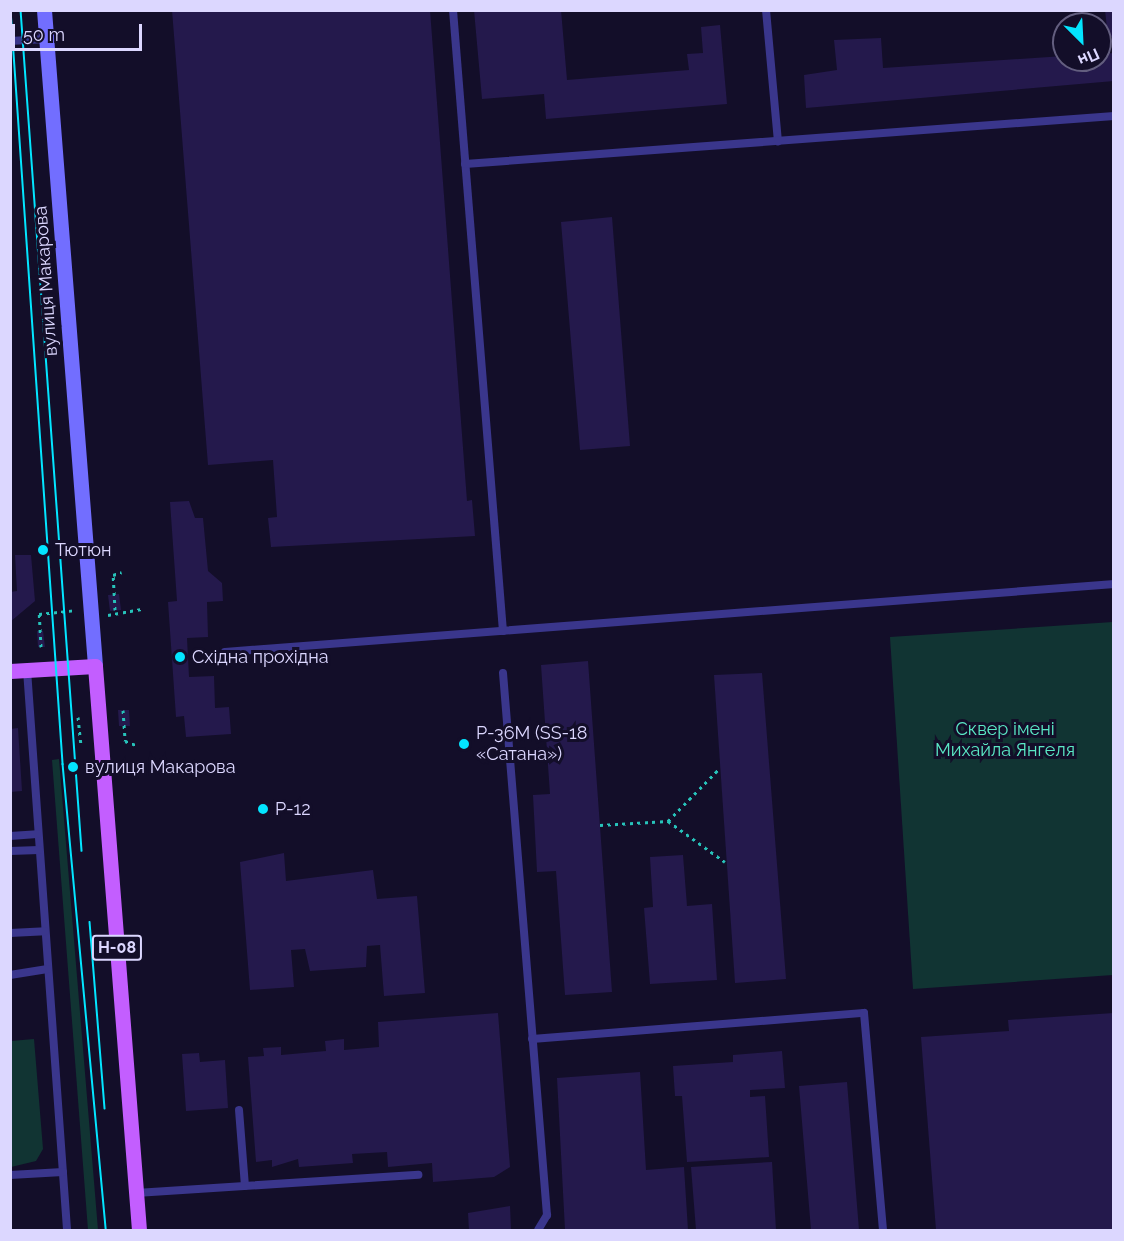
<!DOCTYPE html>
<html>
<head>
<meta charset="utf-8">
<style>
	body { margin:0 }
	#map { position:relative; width:1124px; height:1241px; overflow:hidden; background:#130e29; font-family:Raleway,sans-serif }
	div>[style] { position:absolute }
	.green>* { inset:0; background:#113433 }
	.building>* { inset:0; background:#24194c }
	.path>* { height:3px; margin-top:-1.5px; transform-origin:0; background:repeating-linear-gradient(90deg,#27c3ba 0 3px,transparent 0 7.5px) }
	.service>* { height:8px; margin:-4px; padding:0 4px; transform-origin:4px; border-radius:4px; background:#3a368c }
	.secondary>* { height:15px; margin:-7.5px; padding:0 7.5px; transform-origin:7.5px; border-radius:7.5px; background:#726eff }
	.primary>* { height:15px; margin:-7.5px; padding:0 7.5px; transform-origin:7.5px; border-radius:7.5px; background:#c35eff }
	.tram>* { height:1.5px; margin:-0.75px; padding:0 0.75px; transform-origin:0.75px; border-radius:0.75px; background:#03e5ff }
	.dots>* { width:16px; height:16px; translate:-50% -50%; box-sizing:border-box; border:3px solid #130e29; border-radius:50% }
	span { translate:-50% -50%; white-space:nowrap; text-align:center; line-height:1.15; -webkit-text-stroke:6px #130e29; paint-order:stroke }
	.shield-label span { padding:2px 4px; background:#130e29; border:2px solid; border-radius:4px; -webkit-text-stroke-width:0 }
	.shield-label { font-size:16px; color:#dcd7ff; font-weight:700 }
	.street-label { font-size:18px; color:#dcd7ff }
	.poi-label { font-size:18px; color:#dcd7ff }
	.left { translate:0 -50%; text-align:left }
	.park-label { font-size:18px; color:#5ae8c5 }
	.frame { position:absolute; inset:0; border:12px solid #dcd7ff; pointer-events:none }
	.north { position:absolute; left:1052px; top:12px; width:60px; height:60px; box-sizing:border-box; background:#130e29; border:2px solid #635e7f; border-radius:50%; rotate:156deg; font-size:16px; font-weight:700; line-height:24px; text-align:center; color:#dcd7ff }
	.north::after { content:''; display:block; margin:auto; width:21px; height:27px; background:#03e5ff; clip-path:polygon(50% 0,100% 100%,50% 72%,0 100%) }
	.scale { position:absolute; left:12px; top:24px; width:130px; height:27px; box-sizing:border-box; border:3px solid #dcd7ff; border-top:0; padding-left:8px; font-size:18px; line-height:21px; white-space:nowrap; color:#dcd7ff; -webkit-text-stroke:4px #130e29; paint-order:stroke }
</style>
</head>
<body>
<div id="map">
	<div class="green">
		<i style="clip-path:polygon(1113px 622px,1113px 975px,913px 989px,890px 637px)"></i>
		<i style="clip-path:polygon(59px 759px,98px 1230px,88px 1230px,52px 760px)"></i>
		<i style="clip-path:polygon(34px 1039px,43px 1149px,36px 1161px,11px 1167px,11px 1041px)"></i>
	</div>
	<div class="building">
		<i style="clip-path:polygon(172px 10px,430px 10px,467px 501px,472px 500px,475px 536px,271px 547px,268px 518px,277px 517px,273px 460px,208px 465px)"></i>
		<i style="clip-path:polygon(474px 10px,561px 10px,567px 80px,689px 70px,687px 54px,703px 53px,701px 27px,720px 25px,727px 104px,546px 119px,544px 94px,482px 99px)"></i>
		<i style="clip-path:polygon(1105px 10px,1114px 10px,1114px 37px,1108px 37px)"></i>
		<i style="clip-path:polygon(881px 38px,883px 68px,1064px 56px,1100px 60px,1100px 54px,1114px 53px,1114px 81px,806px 108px,804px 75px,837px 70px,834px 40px)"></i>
		<i style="clip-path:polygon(612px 217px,630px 446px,580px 450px,561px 222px)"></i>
		<i style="clip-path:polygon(189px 501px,195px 518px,203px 518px,208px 571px,222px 583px,223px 601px,207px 602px,208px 637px,187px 638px,189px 677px,214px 676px,215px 708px,229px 707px,231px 734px,186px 737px,184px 716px,176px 717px,168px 602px,177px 601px,170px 502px)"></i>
		<i style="clip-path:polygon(15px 555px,31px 555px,35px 601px,10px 622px,10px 592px,17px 591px)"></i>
		<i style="clip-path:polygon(119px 594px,121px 610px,110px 611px,108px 595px)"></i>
		<i style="clip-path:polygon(37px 631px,43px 631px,45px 647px,38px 647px)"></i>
		<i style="clip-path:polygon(588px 661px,612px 992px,565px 995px,556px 871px,537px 872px,533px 795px,550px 794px,541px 665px)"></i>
		<i style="clip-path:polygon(762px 673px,786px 979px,735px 983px,714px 675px)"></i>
		<i style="clip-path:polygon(118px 710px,129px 710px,130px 726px,119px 726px)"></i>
		<i style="clip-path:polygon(18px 728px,22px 791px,10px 792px,10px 729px)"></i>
		<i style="clip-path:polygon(284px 853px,286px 881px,373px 870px,377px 899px,417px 896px,425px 993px,384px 996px,380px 945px,367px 946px,366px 967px,310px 971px,305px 949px,291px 950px,294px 987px,250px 990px,240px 862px)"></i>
		<i style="clip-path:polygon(683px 855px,687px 906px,712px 904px,717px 980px,650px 984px,644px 908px,653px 907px,650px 857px)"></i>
		<i style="clip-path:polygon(498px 1013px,510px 1167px,494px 1177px,433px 1182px,432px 1163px,388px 1167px,387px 1152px,352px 1154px,353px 1163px,299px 1167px,298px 1159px,272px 1167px,272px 1160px,256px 1162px,248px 1057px,264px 1056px,263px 1048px,281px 1047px,281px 1055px,326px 1051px,325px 1041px,344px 1039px,344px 1050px,379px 1047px,378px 1022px)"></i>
		<i style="clip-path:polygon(1114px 1013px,1114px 1230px,936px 1230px,921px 1037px,1009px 1031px,1008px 1020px)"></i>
		<i style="clip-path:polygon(782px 1051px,785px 1088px,750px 1090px,750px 1097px,765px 1096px,769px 1157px,687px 1162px,682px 1096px,675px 1096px,673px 1066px,733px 1062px,733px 1055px)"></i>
		<i style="clip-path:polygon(199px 1053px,200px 1062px,225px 1060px,228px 1108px,186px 1111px,182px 1054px)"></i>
		<i style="clip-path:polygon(640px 1072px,646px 1170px,684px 1167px,688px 1230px,565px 1230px,557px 1078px)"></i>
		<i style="clip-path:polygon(847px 1082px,859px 1230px,811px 1230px,799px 1086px)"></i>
		<i style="clip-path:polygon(772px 1162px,776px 1230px,696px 1230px,691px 1167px)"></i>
		<i style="clip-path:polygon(510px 1206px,511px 1230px,469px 1230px,468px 1213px)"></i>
	</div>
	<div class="path">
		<i style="left:115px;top:610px;width:35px;rotate:-93deg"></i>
		<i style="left:113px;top:575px;width:9px;rotate:-18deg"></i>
		<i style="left:108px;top:615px;width:34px;rotate:-10deg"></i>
		<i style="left:41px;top:647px;width:33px;rotate:-93deg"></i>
		<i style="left:39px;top:614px;width:37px;rotate:-6deg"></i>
		<i style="left:123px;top:710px;width:31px;rotate:86deg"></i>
		<i style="left:125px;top:741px;width:12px;rotate:20deg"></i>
		<i style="left:78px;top:717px;width:29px;rotate:84deg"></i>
		<i style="left:668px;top:821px;width:71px;rotate:-45.6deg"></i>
		<i style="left:600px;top:825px;width:68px;rotate:-3.4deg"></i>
		<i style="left:668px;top:821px;width:70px;rotate:35.7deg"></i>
	</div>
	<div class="service">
		<i style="left:453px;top:10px;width:623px;rotate:85.4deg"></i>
		<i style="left:766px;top:10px;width:132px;rotate:84.8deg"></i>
		<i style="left:10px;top:41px;width:36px;rotate:-3deg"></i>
		<i style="left:465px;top:164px;width:651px;rotate:-4.23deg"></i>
		<i style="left:225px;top:652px;width:892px;rotate:-4.37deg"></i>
		<i style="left:27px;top:670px;width:561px;rotate:85.91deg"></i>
		<i style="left:503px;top:673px;width:544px;rotate:85.36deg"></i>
		<i style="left:547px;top:1215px;width:17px;rotate:121deg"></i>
		<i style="left:10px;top:836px;width:27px;rotate:-4deg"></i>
		<i style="left:10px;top:851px;width:29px;rotate:-2deg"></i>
		<i style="left:10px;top:933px;width:35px;rotate:-3deg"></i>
		<i style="left:10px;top:975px;width:38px;rotate:-9deg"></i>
		<i style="left:532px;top:1039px;width:333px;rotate:-4.5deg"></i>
		<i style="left:864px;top:1013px;width:218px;rotate:85deg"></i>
		<i style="left:239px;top:1110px;width:76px;rotate:85.5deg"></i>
		<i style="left:10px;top:1175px;width:53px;rotate:-3.2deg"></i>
		<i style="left:136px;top:1193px;width:283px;rotate:-3.7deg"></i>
	</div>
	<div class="secondary">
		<i style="left:44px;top:10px;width:658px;rotate:85.55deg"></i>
	</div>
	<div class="primary">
		<i style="left:10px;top:671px;width:85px;rotate:-3.4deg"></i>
		<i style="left:95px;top:666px;width:566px;rotate:85.54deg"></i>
	</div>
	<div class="tram">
		<i style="left:11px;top:10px;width:756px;rotate:86.05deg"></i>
		<i style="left:63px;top:764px;width:468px;rotate:84.7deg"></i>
		<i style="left:21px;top:10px;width:843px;rotate:85.85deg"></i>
		<i style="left:90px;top:922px;width:187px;rotate:85.4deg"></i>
	</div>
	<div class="dots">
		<i style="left:43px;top:550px;background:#03e5ff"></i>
		<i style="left:180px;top:657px;background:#03e5ff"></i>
		<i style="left:464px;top:744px;background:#03e5ff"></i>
		<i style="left:73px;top:767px;background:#03e5ff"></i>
		<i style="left:263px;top:809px;background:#03e5ff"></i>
	</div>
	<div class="shield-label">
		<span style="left:117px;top:948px">Н-08</span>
	</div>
	<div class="street-label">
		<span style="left:46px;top:281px;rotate:-94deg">вулиця Макарова</span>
	</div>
	<div class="poi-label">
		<span class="left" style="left:55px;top:550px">Тютюн</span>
		<span class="left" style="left:192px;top:657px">Східна прохідна</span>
		<span class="left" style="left:476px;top:744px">Р-36М (SS-18<br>«Сатана»)</span>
		<span class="left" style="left:85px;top:767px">вулиця Макарова</span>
		<span class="left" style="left:275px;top:809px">Р-12</span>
	</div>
	<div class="park-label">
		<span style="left:1005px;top:740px">Сквер імені<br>Михайла Янгеля</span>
	</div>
	<div class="frame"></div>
	<div class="north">Пн</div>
	<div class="scale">50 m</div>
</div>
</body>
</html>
